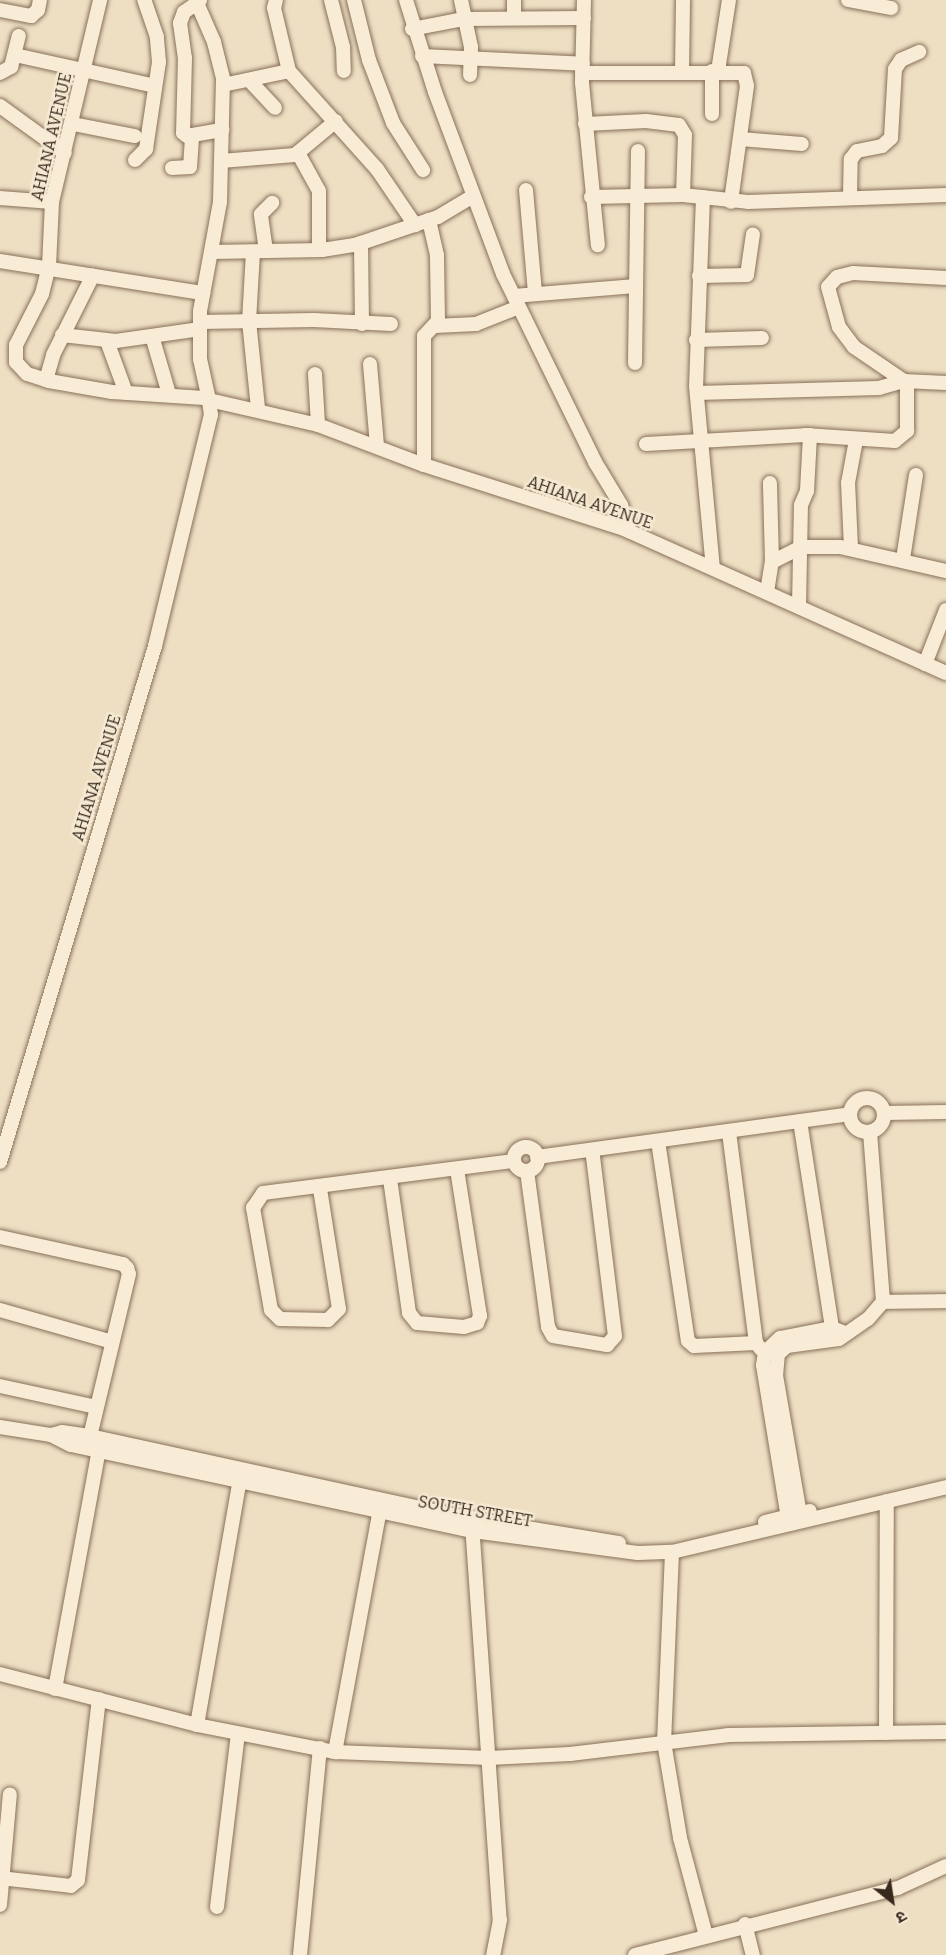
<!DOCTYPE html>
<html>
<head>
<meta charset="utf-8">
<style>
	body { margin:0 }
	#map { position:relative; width:946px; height:1955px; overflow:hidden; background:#eedfc3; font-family:Bitter,"Noto Sans Devanagari",serif }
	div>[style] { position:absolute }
	.roads { filter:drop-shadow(0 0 2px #88705a) drop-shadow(0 0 2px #88705a) }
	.minor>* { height:14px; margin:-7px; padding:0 7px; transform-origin:7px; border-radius:7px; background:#f9ecd6 }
	.minor>.ring { margin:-7px; padding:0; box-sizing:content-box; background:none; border:14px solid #f9ecd6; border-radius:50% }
	span { translate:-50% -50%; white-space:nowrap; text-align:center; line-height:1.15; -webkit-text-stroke:4.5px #f5e9d2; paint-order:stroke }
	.street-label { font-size:16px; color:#38291e }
	.north { position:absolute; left:862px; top:1871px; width:60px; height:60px; -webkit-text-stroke:4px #f5e9d2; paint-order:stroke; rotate:150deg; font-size:16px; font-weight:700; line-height:24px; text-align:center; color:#38291e }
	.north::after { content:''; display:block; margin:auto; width:21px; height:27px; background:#38291e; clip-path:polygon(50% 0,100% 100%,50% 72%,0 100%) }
</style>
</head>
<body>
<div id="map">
	<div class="roads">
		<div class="minor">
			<i style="left:200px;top:0;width:4px;rotate:135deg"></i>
			<i style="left:197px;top:3px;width:43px;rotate:66.4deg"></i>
			<i style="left:214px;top:42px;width:38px;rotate:76deg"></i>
			<i style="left:223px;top:79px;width:123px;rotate:91.4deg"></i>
			<i style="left:220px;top:202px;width:111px;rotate:100.4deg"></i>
			<i style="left:200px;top:311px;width:48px;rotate:90deg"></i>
			<i style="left:200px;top:359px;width:42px;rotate:77.6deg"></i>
			<i style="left:209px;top:400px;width:112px;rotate:12.9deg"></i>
			<i style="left:318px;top:425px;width:113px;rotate:20.7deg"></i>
			<i style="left:424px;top:465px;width:210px;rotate:17.7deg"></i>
			<i style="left:624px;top:529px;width:353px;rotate:24.1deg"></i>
			<i style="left:276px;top:0;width:8px;rotate:104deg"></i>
			<i style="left:274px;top:8px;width:65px;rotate:76.6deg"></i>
			<i style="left:289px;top:71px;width:132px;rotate:48.1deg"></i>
			<i style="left:377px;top:169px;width:68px;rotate:55.8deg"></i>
			<i style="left:331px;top:0;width:49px;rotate:75.7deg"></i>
			<i style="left:343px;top:47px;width:24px;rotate:88deg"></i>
			<i style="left:354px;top:0;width:62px;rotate:76deg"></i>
			<i style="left:369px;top:60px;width:67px;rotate:69.1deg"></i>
			<i style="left:393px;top:123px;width:56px;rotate:57.4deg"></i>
			<i style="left:406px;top:0;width:96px;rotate:72.5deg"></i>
			<i style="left:435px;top:92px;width:194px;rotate:69.5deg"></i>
			<i style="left:503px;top:274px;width:209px;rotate:63.9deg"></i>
			<i style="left:595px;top:462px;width:50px;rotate:58.8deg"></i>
			<i style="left:621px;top:505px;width:28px;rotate:72deg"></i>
			<i style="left:461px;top:0;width:48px;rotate:78deg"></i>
			<i style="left:471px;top:47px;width:28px;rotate:92deg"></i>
			<i style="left:514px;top:0;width:16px;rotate:90deg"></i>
			<i style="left:584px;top:0;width:83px;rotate:91.4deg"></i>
			<i style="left:582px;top:83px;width:163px;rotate:84.4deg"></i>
			<i style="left:848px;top:0;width:44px;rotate:10.5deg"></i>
			<i style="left:197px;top:3px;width:16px;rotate:145deg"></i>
			<i style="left:184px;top:12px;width:12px;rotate:110deg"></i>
			<i style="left:180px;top:23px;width:35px;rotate:82deg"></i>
			<i style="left:185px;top:58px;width:75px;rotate:91.5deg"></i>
			<i style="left:183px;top:133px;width:5px;rotate:37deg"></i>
			<i style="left:187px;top:136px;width:36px;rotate:-10deg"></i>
			<i style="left:0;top:10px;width:32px;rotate:11deg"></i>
			<i style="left:31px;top:16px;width:9px;rotate:-41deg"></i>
			<i style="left:38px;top:10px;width:10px;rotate:-79deg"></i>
			<i style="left:412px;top:29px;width:53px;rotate:-10.9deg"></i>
			<i style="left:464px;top:19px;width:120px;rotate:-0.5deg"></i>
			<i style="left:15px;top:55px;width:143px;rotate:12.5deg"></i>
			<i style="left:422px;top:56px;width:161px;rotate:2.8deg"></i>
			<i style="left:712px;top:71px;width:43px;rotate:90deg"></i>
			<i style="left:718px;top:71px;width:72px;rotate:-81.2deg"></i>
			<i style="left:682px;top:72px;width:72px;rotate:-89.2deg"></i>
			<i style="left:0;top:73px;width:13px;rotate:-29deg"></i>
			<i style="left:11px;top:67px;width:32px;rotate:-76deg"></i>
			<i style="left:582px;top:73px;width:162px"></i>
			<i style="left:744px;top:73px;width:13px;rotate:77deg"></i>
			<i style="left:747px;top:86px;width:117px;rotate:97.9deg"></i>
			<i style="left:249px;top:80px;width:38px;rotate:47deg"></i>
			<i style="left:223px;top:85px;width:67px;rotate:-12deg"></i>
			<i style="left:0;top:106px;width:80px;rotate:35.9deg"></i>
			<i style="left:73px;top:124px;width:63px;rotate:11deg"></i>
			<i style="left:585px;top:124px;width:61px;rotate:-2.8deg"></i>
			<i style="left:646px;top:121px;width:33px;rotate:7deg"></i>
			<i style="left:679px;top:125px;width:12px;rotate:59deg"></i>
			<i style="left:685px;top:135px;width:60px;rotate:91.9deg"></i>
			<i style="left:740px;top:139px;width:62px;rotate:4.6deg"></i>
			<i style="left:298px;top:153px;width:43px;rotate:61.1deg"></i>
			<i style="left:319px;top:191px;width:59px;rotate:90deg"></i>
			<i style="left:135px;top:160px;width:16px;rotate:-45deg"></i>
			<i style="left:146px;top:149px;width:88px;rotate:-81.5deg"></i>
			<i style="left:159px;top:62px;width:25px;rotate:-95deg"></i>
			<i style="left:157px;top:37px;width:39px;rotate:-109deg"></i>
			<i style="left:221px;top:161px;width:74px;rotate:-4.6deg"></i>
			<i style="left:295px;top:155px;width:53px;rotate:-39.7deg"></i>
			<i style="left:172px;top:168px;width:18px;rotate:-3deg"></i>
			<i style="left:190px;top:167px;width:32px;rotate:-86deg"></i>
			<i style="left:526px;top:190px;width:103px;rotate:85deg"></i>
			<i style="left:591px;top:197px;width:92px;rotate:-1.2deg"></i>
			<i style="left:683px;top:195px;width:65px;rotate:6.1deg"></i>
			<i style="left:748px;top:202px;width:198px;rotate:-2deg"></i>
			<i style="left:703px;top:197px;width:189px;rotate:92.1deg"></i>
			<i style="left:696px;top:386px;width:183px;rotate:84.7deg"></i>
			<i style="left:0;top:198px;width:52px;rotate:4.4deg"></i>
			<i style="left:850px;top:198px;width:39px;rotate:-89deg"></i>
			<i style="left:851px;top:159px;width:10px;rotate:-53deg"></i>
			<i style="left:857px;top:151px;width:25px;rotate:-11deg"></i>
			<i style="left:882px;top:146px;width:12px;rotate:-42deg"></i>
			<i style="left:891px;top:138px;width:69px;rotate:-86.7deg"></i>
			<i style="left:895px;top:69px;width:11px;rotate:-56deg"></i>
			<i style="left:901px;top:60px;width:20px;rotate:-24deg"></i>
			<i style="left:361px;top:243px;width:81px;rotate:89.3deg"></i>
			<i style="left:266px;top:251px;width:37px;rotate:-98deg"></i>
			<i style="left:261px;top:214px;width:16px;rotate:-45deg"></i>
			<i style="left:211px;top:252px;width:111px;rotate:-1deg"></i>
			<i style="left:322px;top:250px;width:33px;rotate:-9deg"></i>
			<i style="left:355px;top:245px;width:88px;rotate:-18.6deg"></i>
			<i style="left:438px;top:217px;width:41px;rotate:-31deg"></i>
			<i style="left:253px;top:252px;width:69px;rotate:93.3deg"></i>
			<i style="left:249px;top:321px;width:87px;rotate:84.1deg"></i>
			<i style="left:0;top:261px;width:206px;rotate:9deg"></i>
			<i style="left:699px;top:276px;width:48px;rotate:-1.2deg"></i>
			<i style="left:747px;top:275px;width:41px;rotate:-81.7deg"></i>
			<i style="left:946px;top:278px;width:93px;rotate:-176.9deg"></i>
			<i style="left:853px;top:273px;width:16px;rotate:166deg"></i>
			<i style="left:837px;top:277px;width:13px;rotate:132deg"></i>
			<i style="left:828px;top:287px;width:41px;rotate:74.6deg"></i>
			<i style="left:839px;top:327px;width:25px;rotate:53deg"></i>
			<i style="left:854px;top:347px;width:60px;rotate:34.2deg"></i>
			<i style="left:904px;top:381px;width:42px;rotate:2.7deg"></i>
			<i style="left:514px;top:296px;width:122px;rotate:-4.7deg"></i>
			<i style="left:200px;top:322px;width:114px;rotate:-1deg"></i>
			<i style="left:314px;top:320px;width:77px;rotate:3deg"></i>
			<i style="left:435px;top:326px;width:41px;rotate:-2.8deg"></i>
			<i style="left:476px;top:324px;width:46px;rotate:-21.6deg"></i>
			<i style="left:62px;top:335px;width:54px;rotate:6.3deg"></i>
			<i style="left:116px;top:341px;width:85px;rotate:-8.1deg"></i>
			<i style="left:152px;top:336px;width:60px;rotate:73.7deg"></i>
			<i style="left:696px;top:340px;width:66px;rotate:-1.7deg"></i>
			<i style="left:107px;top:341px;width:55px;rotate:69.9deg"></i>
			<i style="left:635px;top:363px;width:212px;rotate:-89.2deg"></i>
			<i style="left:370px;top:364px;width:82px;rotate:85.1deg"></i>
			<i style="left:315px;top:374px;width:51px;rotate:86.6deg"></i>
			<i style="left:46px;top:380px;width:26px;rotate:-74deg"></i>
			<i style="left:53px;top:355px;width:89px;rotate:-63.4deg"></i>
			<i style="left:697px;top:393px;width:182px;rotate:-1.6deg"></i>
			<i style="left:879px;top:388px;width:26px;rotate:-16deg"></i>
			<i style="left:646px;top:444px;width:159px;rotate:-3.2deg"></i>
			<i style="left:805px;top:435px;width:90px;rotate:3.8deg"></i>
			<i style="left:895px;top:441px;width:16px;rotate:-40deg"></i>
			<i style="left:907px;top:431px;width:49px;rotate:-90deg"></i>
			<i style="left:424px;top:465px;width:129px;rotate:-90deg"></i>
			<i style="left:424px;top:336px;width:21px;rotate:-47deg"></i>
			<i style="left:438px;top:321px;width:66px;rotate:-90.9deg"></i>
			<i style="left:437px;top:255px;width:36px;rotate:-103deg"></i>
			<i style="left:851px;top:548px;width:65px;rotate:-92.6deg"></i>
			<i style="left:848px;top:483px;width:44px;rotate:-79.5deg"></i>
			<i style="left:903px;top:559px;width:85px;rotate:-81.2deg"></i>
			<i style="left:772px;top:562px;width:34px;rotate:-27deg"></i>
			<i style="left:802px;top:547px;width:38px"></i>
			<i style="left:840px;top:547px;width:109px;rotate:12.8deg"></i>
			<i style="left:767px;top:592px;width:30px;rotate:-81deg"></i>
			<i style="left:772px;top:562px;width:79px;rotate:-91.5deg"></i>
			<i style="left:799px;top:607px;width:102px;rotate:-88.9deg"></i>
			<i style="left:801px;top:505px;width:15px;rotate:-67deg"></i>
			<i style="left:807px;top:491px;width:56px;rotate:-86.9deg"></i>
			<i style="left:925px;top:664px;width:58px;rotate:-68.7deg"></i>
			<i class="ring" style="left:850px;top:1098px;width:20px;height:20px"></i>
			<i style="left:885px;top:1113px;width:61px;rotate:-0.9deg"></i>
			<i style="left:800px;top:1121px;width:209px;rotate:81.2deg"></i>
			<i style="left:729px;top:1132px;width:213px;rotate:82.7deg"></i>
			<i style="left:756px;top:1343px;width:8px;rotate:50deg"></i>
			<i style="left:870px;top:1132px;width:170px;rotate:85.6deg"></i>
			<i style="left:883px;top:1302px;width:63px;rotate:-0.9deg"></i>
			<i style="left:658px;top:1141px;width:202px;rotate:81.5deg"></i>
			<i style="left:688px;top:1341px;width:8px;rotate:40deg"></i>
			<i style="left:694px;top:1346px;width:62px;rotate:-2.8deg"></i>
			<i class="ring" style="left:514px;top:1147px;width:10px;height:10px"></i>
			<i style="left:537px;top:1157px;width:316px;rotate:-7.8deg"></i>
			<i style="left:0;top:1162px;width:539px;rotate:-73.28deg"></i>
			<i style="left:155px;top:646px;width:238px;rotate:-76.4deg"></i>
			<i style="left:211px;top:415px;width:15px;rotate:-98deg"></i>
			<i style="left:209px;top:400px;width:5px;rotate:-158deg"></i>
			<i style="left:204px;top:398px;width:92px;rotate:-176.3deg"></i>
			<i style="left:112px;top:392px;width:64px;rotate:-170.1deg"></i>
			<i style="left:49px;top:381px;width:23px;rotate:-162deg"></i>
			<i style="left:27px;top:374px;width:16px;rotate:-133deg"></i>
			<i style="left:16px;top:362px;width:17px;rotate:-90deg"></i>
			<i style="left:16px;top:345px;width:57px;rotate:-63deg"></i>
			<i style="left:42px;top:294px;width:29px;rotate:-76deg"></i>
			<i style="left:49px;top:266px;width:64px;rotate:-87.3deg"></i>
			<i style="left:52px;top:202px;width:208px;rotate:-76.6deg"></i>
			<i style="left:527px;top:1171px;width:157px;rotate:82.3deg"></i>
			<i style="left:548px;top:1327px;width:10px;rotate:61deg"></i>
			<i style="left:553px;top:1336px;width:55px;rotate:9.5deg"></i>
			<i style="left:607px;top:1345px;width:12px;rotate:-48deg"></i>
			<i style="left:615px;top:1336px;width:187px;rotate:-97deg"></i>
			<i style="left:390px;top:1179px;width:135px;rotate:81.9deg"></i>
			<i style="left:409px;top:1313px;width:13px;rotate:51deg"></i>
			<i style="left:417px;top:1323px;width:47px;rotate:4.9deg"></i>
			<i style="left:464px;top:1327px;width:14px;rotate:-17deg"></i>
			<i style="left:477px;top:1323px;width:8px;rotate:-67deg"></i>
			<i style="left:480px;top:1316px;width:149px;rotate:-98.9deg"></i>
			<i style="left:320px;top:1189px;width:121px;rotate:81deg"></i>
			<i style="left:339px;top:1309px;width:16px;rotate:135deg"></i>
			<i style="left:328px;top:1320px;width:48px;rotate:-178.8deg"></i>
			<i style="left:280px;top:1319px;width:13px;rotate:-135deg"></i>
			<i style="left:271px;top:1310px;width:104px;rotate:-100deg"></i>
			<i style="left:253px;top:1208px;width:18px;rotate:-56deg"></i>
			<i style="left:263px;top:1193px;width:253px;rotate:-7.3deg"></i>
			<i style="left:0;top:1237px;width:126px;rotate:12.4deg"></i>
			<i style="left:123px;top:1264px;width:6px;rotate:45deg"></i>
			<i style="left:127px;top:1268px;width:6px;rotate:72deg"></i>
			<i style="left:129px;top:1274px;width:167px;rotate:103.5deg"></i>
			<i style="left:0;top:1310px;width:116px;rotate:15.9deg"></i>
			<i style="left:0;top:1386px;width:98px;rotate:12.3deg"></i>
			<i style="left:0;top:1427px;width:52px;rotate:8.9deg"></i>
			<i style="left:51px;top:1435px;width:22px;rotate:27deg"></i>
			<i style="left:71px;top:1445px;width:411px;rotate:12.1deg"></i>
			<i style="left:473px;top:1531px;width:166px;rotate:7.6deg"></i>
			<i style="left:638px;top:1553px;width:34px;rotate:-2deg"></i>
			<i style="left:672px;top:1552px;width:282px;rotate:-13.3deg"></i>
			<i style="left:51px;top:1435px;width:11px;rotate:-15deg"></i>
			<i style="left:62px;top:1432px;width:28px;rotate:8deg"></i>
			<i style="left:90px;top:1436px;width:391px;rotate:12.3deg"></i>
			<i style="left:472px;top:1519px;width:149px;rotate:9.3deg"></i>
			<i style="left:801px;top:1520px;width:146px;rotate:-99.8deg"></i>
			<i style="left:776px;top:1376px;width:22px;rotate:-85deg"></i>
			<i style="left:778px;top:1354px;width:12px;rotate:-42deg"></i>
			<i style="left:787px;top:1346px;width:52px;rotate:-7.7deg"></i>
			<i style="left:839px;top:1339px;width:35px;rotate:-35deg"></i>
			<i style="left:868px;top:1319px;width:23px;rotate:-49deg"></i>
			<i style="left:765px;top:1522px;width:46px;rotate:-13.7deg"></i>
			<i style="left:472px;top:1524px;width:397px;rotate:86deg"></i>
			<i style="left:500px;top:1920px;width:36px;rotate:101deg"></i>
			<i style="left:789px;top:1524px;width:161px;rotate:-99.3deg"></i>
			<i style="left:763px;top:1365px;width:13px;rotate:-81deg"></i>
			<i style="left:765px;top:1352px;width:21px;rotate:-43deg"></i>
			<i style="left:780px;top:1338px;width:53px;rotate:-10.9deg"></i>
			<i style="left:832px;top:1328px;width:14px;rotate:21deg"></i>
			<i style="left:672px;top:1552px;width:190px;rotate:92.4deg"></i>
			<i style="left:664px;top:1742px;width:97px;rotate:80.5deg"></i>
			<i style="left:680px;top:1838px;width:101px;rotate:75.1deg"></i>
			<i style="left:0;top:1674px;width:203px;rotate:14.5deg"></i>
			<i style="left:197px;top:1725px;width:141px;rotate:11.1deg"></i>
			<i style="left:335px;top:1752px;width:154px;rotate:2.2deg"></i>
			<i style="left:489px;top:1758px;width:81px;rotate:-2.8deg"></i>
			<i style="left:570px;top:1754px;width:160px;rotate:-6.8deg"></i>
			<i style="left:729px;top:1735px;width:217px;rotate:-0.8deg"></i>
			<i style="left:55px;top:1689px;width:243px;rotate:-79.6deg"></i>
			<i style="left:197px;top:1725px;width:250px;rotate:-80.1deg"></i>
			<i style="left:886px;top:1733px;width:232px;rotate:-89.8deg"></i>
			<i style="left:335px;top:1752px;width:246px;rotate:-79.5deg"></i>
			<i style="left:0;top:1878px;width:71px;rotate:6.4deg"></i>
			<i style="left:71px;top:1886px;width:9px;rotate:-41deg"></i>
			<i style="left:78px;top:1880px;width:182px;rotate:-83.4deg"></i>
			<i style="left:0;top:1905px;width:111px;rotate:-84.9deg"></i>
			<i style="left:217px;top:1907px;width:174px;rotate:-83.1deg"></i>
			<i style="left:745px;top:1924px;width:32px;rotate:76deg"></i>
			<i style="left:300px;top:1955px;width:208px;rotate:-84.5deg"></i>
			<i style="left:635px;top:1955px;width:271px;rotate:-14.3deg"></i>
			<i style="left:898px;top:1888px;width:53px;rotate:-24.6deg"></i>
		</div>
	</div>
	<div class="street-label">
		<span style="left:52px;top:137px;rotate:-77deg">AHIANA AVENUE</span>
		<span style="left:590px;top:503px;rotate:19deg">AHIANA AVENUE</span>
		<span style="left:97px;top:778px;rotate:-73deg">AHIANA AVENUE</span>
		<span style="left:475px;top:1512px;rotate:10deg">SOUTH STREET</span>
	</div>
	<div class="north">उ</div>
</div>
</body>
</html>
